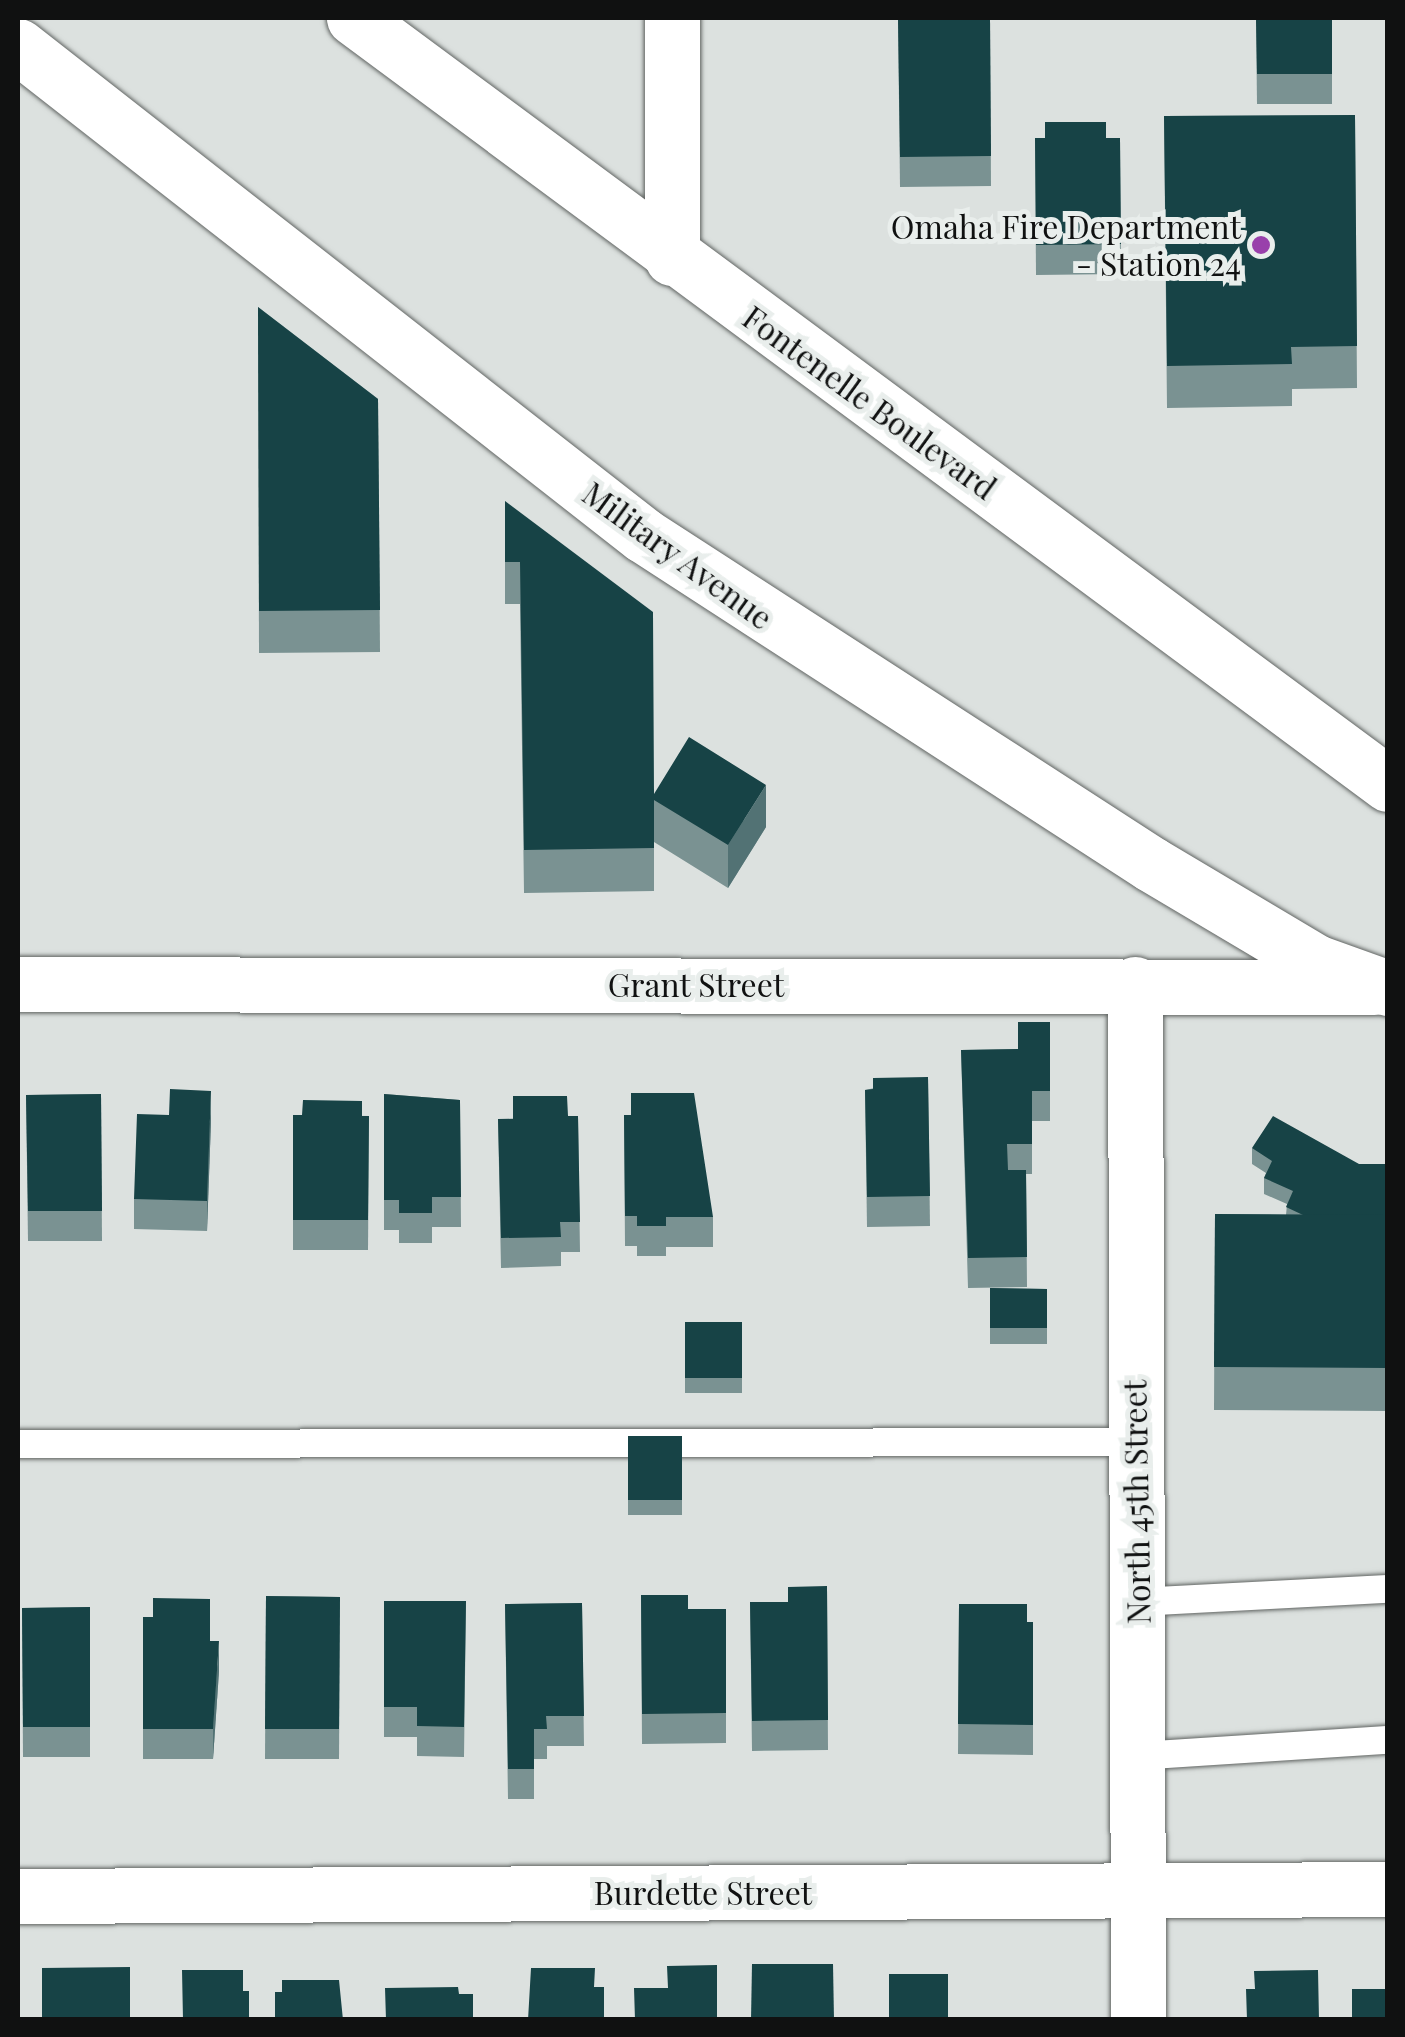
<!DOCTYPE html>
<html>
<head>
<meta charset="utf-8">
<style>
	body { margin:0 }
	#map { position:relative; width:1405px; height:2037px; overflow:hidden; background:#dce1df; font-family:"Playfair Display",serif }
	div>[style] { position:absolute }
	.roads { filter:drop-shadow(0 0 2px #616563) drop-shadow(0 0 2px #616563) }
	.lane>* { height:28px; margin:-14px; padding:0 14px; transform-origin:14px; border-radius:14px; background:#fff }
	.street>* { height:55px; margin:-27.5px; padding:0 27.5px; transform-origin:27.5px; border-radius:27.5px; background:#fff }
	.secondary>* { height:55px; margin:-27.5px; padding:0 27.5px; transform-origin:27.5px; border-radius:27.5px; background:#fff }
	.wall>* { inset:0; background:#7a9292 }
	.shaded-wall>* { inset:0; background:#527274 }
	.building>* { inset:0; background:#174346 }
	.dots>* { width:28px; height:28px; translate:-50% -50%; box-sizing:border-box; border:5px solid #e9eeec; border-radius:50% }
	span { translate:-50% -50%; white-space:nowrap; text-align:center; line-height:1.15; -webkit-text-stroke:10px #e9eeec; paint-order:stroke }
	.poi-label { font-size:32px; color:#101111 }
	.right { translate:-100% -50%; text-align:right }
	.street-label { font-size:32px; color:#101111 }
	.frame { position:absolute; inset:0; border:20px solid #101111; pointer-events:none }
</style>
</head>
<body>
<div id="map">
	<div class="roads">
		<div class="lane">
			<i style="left:18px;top:1444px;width:1119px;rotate:-0.1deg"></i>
			<i style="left:1137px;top:1602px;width:251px;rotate:-3deg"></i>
			<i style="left:1138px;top:1756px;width:251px;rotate:-3.7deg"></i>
		</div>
		<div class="street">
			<i style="left:354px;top:18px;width:1287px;rotate:36.53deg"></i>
			<i style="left:672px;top:18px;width:240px;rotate:90deg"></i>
			<i style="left:18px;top:984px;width:1356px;rotate:0.13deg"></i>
			<i style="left:1135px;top:984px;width:1036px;rotate:89.83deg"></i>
			<i style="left:18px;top:1896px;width:1370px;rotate:-0.29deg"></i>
		</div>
		<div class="secondary">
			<i style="left:18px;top:46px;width:794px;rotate:38.04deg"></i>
			<i style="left:643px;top:535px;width:605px;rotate:32.93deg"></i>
			<i style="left:1151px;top:864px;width:192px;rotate:30.7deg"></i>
			<i style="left:1316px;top:962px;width:77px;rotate:19.9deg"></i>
		</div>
	</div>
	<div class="wall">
		<i style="clip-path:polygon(898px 18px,990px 18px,991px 186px,900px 187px)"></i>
		<i style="clip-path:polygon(1256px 18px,1332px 18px,1332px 104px,1257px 104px)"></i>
		<i style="clip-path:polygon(1355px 115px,1357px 388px,1292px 389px,1292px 406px,1167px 408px,1164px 116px)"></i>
		<i style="clip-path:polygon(1035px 138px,1120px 138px,1121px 274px,1036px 275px)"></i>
		<i style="clip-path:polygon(258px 307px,378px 399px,380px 652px,259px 653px)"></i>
		<i style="clip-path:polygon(505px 501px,654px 794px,766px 827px,728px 888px,654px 842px,654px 891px,524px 893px,520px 604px,505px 604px)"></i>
		<i style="clip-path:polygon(1050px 1022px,1050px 1121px,1032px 1121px,1032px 1174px,1026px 1174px,1027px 1287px,968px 1288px,961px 1050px,1018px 1049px)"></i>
		<i style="clip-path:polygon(928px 1077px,930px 1226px,867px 1227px,865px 1090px)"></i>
		<i style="clip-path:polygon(101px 1094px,102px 1241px,28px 1241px,26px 1095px)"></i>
		<i style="clip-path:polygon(384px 1094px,460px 1100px,461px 1227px,432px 1227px,432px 1243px,399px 1243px,399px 1230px,384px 1230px)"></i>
		<i style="clip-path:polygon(293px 1115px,369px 1116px,368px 1250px,293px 1250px)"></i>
		<i style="clip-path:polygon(624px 1115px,713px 1217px,713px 1247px,666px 1247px,666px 1256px,637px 1256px,637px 1246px,625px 1246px)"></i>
		<i style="clip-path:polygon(578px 1116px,580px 1252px,561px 1252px,561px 1266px,501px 1268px,498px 1119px)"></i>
		<i style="clip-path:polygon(211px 1121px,207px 1231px,134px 1229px,134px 1199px)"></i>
		<i style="clip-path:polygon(1252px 1148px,1359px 1164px,1388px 1164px,1388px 1411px,1214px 1410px,1215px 1214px,1286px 1215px,1287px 1204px,1264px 1194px,1264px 1178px,1266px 1173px,1252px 1164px)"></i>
		<i style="clip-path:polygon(990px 1288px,1047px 1289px,1047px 1344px,990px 1344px)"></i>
		<i style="clip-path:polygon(685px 1322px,742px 1322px,742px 1393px,685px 1393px)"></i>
		<i style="clip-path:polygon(628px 1436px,682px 1436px,682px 1515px,628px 1515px)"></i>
		<i style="clip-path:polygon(827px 1586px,828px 1750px,752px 1751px,750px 1602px,788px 1602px)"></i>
		<i style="clip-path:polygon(641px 1595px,688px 1609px,726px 1609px,726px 1743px,642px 1744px)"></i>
		<i style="clip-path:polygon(266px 1596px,340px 1597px,339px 1759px,265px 1759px)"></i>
		<i style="clip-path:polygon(384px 1601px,466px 1601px,464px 1757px,417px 1756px,417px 1737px,384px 1737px)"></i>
		<i style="clip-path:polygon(582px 1603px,584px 1746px,547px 1746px,547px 1759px,534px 1759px,534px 1799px,508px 1799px,505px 1604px)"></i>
		<i style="clip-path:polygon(959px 1604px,1027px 1622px,1033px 1622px,1033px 1755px,958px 1754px)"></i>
		<i style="clip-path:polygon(90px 1607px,90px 1757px,23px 1757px,22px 1608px)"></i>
		<i style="clip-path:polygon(143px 1617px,210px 1641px,219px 1671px,213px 1759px,143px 1759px)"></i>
	</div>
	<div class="shaded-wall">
		<i style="clip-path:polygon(766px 785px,766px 827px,728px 888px,728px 845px)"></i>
		<i style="clip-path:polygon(211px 1091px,211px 1121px,207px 1231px,207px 1201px)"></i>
		<i style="clip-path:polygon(219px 1641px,219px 1671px,213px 1759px,213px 1729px)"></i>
	</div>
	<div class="building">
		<i style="clip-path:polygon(898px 18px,990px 18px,991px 156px,900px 157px)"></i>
		<i style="clip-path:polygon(1256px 18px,1332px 18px,1332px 74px,1257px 74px)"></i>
		<i style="clip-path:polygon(1355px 115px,1357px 346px,1291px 347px,1292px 364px,1167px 366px,1164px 116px)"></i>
		<i style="clip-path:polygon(1045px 122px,1106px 122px,1106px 138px,1120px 138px,1121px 244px,1036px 245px,1035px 138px,1045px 138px)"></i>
		<i style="clip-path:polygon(258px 307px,378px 399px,380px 610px,259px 611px)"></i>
		<i style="clip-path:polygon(505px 501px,653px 612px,654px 794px,689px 737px,766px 785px,728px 845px,654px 800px,654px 848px,524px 850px,520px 562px,505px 562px)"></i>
		<i style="clip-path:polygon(1018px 1022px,1050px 1022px,1050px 1091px,1032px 1091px,1032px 1144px,1007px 1144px,1008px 1170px,1026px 1170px,1027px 1257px,968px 1258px,961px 1050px,1018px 1049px)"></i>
		<i style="clip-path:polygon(928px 1077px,930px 1196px,867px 1197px,865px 1090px,873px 1089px,873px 1078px)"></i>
		<i style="clip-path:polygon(170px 1089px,211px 1091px,207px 1201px,134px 1199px,137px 1114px,169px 1115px)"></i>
		<i style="clip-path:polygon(631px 1093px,694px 1093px,713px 1217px,666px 1217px,666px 1226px,637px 1226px,637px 1216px,625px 1216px,624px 1115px,631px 1115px)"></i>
		<i style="clip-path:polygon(101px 1094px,102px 1211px,28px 1211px,26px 1095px)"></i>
		<i style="clip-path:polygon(384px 1094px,460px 1100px,461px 1197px,432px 1197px,432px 1213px,399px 1213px,399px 1200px,384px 1200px)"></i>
		<i style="clip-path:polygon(513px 1096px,567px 1096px,568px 1116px,578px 1116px,580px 1222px,560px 1222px,561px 1237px,501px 1238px,498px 1119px,513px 1119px)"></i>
		<i style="clip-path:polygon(303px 1100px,362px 1101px,362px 1116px,369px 1116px,368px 1220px,293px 1220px,293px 1115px,302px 1115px)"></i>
		<i style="clip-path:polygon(1273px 1116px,1359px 1164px,1388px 1164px,1388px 1215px,1303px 1215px,1286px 1207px,1293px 1191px,1264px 1178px,1272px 1161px,1252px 1148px)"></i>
		<i style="clip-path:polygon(1215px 1214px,1388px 1215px,1388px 1368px,1214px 1367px)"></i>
		<i style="clip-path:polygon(990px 1288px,1047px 1289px,1047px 1328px,990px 1328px)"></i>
		<i style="clip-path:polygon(685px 1322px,742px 1322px,742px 1378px,685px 1378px)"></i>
		<i style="clip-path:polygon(628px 1436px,682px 1436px,682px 1500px,628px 1500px)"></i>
		<i style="clip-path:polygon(827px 1586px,828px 1720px,752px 1721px,750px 1602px,788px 1602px,788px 1587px)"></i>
		<i style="clip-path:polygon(641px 1595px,688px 1595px,688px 1609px,726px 1609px,726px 1713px,642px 1714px)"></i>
		<i style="clip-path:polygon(266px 1596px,340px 1597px,339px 1729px,265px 1729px)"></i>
		<i style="clip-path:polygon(153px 1598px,210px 1599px,210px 1641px,219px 1641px,213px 1729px,143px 1729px,143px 1617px,153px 1617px)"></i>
		<i style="clip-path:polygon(384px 1601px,466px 1601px,464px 1727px,417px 1726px,417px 1707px,384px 1707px)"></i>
		<i style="clip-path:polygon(582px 1603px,584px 1716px,546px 1716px,547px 1729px,534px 1729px,534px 1769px,508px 1769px,505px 1604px)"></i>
		<i style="clip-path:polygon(959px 1604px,1027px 1604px,1027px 1622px,1033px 1622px,1033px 1725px,958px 1724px)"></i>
		<i style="clip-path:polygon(90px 1607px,90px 1727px,23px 1727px,22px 1608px)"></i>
		<i style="clip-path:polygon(752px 1964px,833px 1964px,834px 2020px,751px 2020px)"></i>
		<i style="clip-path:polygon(717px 1965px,717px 2020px,635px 2020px,634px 1988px,668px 1988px,667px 1966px)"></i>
		<i style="clip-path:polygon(130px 1967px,130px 2020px,42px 2020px,42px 1968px)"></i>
		<i style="clip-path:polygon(531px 1968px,595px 1968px,594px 1987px,604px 1987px,604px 2020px,528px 2020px)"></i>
		<i style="clip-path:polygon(182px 1970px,243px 1970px,243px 1991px,249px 1991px,249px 2020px,183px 2020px)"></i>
		<i style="clip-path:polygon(1318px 1970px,1319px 2020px,1247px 2020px,1246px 1989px,1255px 1989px,1254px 1971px)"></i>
		<i style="clip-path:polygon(889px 1974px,948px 1974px,948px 2020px,889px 2020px)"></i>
		<i style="clip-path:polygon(282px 1980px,339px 1980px,343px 2020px,275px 2020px,275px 1992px,282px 1992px)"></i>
		<i style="clip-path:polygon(458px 1987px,459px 1994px,473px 1994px,473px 2020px,386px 2020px,385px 1988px)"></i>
		<i style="clip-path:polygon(1352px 1989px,1388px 1989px,1388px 2020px,1352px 2020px)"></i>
	</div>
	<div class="dots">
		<i style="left:1261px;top:245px;background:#9940ab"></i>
	</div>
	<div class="poi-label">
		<span class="right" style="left:1241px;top:245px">Omaha Fire Department<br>- Station 24</span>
	</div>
	<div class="street-label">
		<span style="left:870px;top:402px;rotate:36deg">Fontenelle Boulevard</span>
		<span style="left:678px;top:555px;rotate:36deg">Military Avenue</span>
		<span style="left:696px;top:984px">Grant Street</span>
		<span style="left:1136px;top:1502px;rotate:-91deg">North 45th Street</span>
		<span style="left:703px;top:1892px">Burdette Street</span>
	</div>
	<div class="frame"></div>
</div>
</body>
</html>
